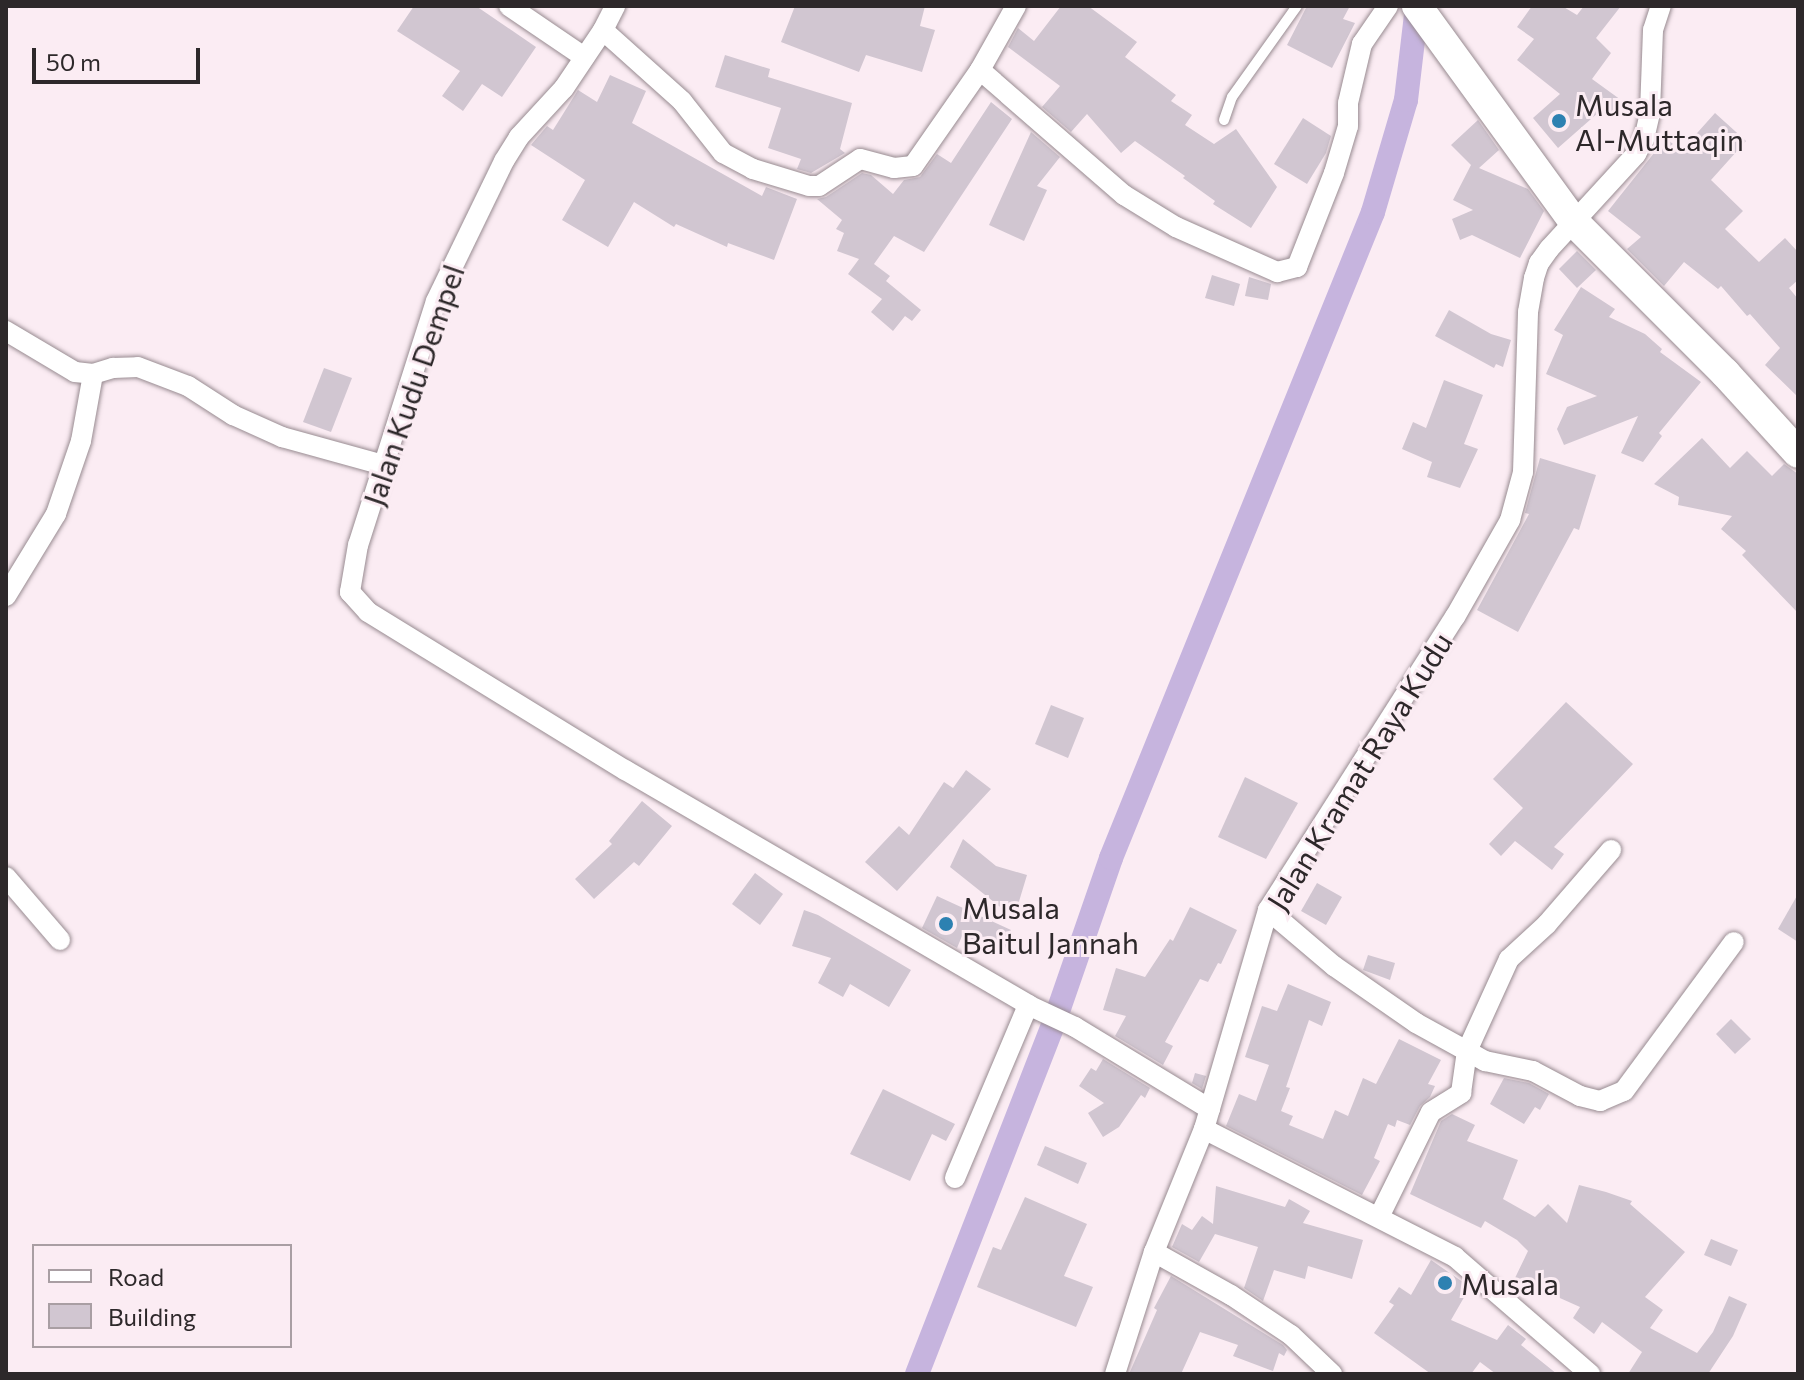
<!DOCTYPE html>
<html>
<head>
<meta charset="utf-8">
<style>
	body { margin:0 }
	#map { position:relative; width:1804px; height:1380px; overflow:hidden; background:#fbecf3; font-family:Commissioner,sans-serif }
	div>[style] { position:absolute }
	.canal>* { height:24px; margin:-12px; padding:0 12px; transform-origin:12px; border-radius:12px; background:#c6b4de }
	.building>* { inset:0; background:#d1c6d1 }
	.roads { filter:drop-shadow(0 0 2px #988b91) drop-shadow(0 0 2px #988b91) }
	.lane>* { height:10px; margin:-5px; padding:0 5px; transform-origin:5px; border-radius:5px; background:#fff }
	.street>* { height:20px; margin:-10px; padding:0 10px; transform-origin:10px; border-radius:10px; background:#fff }
	.secondary>* { height:30px; margin:-15px; padding:0 15px; transform-origin:15px; border-radius:15px; background:#fff }
	.dots>* { width:22px; height:22px; translate:-50% -50%; box-sizing:border-box; border:4px solid #fbecf3; border-radius:50% }
	span { translate:-50% -50%; white-space:nowrap; text-align:center; line-height:1.15; -webkit-text-stroke:6px #fbecf3; paint-order:stroke }
	.poi-label { font-size:30px; color:#2d282a }
	.left { translate:0 -50%; text-align:left }
	.street-label { font-size:30px; color:#2d282a }
	.frame { position:absolute; inset:0; border:8px solid #2d282a; pointer-events:none }
	.legend { position:absolute; left:32px; top:1244px; width:260px; height:104px; box-sizing:border-box; background:#fbecf3; border:2px solid #a99ea3; margin:0; padding:10px 14px; list-style:none; font-size:24px; color:#2d282a }
	.legend li { display:flex; align-items:center; gap:16px; height:40px }
	.legend b { width:40px; border:2px solid #a99ea3 }
	.scale { position:absolute; left:32px; top:48px; width:168px; height:36px; box-sizing:border-box; border:4px solid #2d282a; border-top:0; padding-left:10px; font-size:24px; line-height:28px; white-space:nowrap; color:#2d282a; -webkit-text-stroke:6px #fbecf3; paint-order:stroke }
</style>
</head>
<body>
<div id="map">
	<div class="canal">
		<i style="left:917px;top:1374px;width:380px;rotate:-68.7deg"></i>
		<i style="left:1055px;top:1020px;width:171px;rotate:-70.9deg"></i>
		<i style="left:1111px;top:858px;width:697px;rotate:-67.92deg"></i>
		<i style="left:1373px;top:212px;width:117px;rotate:-73.6deg"></i>
		<i style="left:1406px;top:100px;width:95px;rotate:-83.3deg"></i>
	</div>
	<div class="building">
		<i style="clip-path:polygon(414px 6px,476px 6px,536px 47px,502px 97px,482px 84px,463px 111px,442px 96px,460px 71px,397px 31px)"></i>
		<i style="clip-path:polygon(795px 6px,925px 6px,920px 26px,935px 30px,922px 72px,866px 55px,859px 72px,781px 42px)"></i>
		<i style="clip-path:polygon(1061px 6px,1088px 6px,1137px 42px,1125px 57px,1176px 95px,1171px 101px,1192px 115px,1185px 125px,1214px 144px,1236px 129px,1277px 187px,1251px 228px,1213px 204px,1215px 201px,1183px 178px,1185px 176px,1135px 141px,1121px 153px,1087px 114px,1071px 132px,1042px 107px,1060px 86px,1008px 47px,1018px 28px,1034px 41px)"></i>
		<i style="clip-path:polygon(1307px 6px,1350px 6px,1343px 19px,1355px 23px,1332px 68px,1287px 45px)"></i>
		<i style="clip-path:polygon(1532px 6px,1562px 6px,1577px 15px,1584px 6px,1621px 6px,1596px 38px,1611px 53px,1592px 79px,1621px 100px,1608px 118px,1599px 112px,1558px 148px,1533px 118px,1560px 94px,1517px 60px,1534px 39px,1517px 27px)"></i>
		<i style="clip-path:polygon(725px 55px,770px 69px,768px 77px,852px 103px,840px 149px,845px 153px,811px 173px,797px 169px,801px 159px,768px 148px,781px 108px,715px 87px)"></i>
		<i style="clip-path:polygon(610px 75px,646px 91px,632px 123px,762px 196px,766px 187px,797px 199px,774px 260px,728px 243px,727px 247px,676px 224px,674px 227px,634px 202px,608px 247px,562px 220px,585px 180px,531px 145px,547px 126px,553px 130px,578px 90px,597px 102px)"></i>
		<i style="clip-path:polygon(991px 102px,1012px 119px,924px 252px,894px 236px,874px 264px,890px 276px,886px 281px,921px 310px,912px 321px,905px 316px,893px 331px,871px 312px,882px 299px,848px 274px,859px 259px,837px 251px,844px 233px,836px 229px,842px 220px,817px 199px,826px 197px,862px 173px,871px 175px,893px 194px,904px 180px,920px 177px,937px 154px,951px 163px)"></i>
		<i style="clip-path:polygon(1715px 113px,1746px 141px,1711px 180px,1743px 211px,1725px 229px,1759px 262px,1785px 238px,1798px 252px,1798px 280px,1789px 288px,1798px 299px,1798px 397px,1765px 365px,1780px 348px,1750px 314px,1747px 316px,1721px 286px,1718px 289px,1684px 262px,1664px 286px,1627px 249px,1641px 237px,1608px 211px,1666px 138px,1681px 151px)"></i>
		<i style="clip-path:polygon(1303px 118px,1331px 136px,1326px 153px,1307px 184px,1274px 164px)"></i>
		<i style="clip-path:polygon(1478px 120px,1499px 150px,1479px 168px,1528px 189px,1544px 211px,1520px 258px,1472px 235px,1460px 240px,1452px 219px,1473px 210px,1453px 200px,1471px 165px,1451px 145px)"></i>
		<i style="clip-path:polygon(1031px 132px,1060px 157px,1037px 186px,1047px 190px,1024px 241px,989px 225px)"></i>
		<i style="clip-path:polygon(1577px 251px,1596px 270px,1577px 288px,1559px 269px)"></i>
		<i style="clip-path:polygon(1212px 275px,1240px 284px,1234px 306px,1205px 298px)"></i>
		<i style="clip-path:polygon(1249px 277px,1271px 284px,1268px 300px,1245px 296px)"></i>
		<i style="clip-path:polygon(1581px 287px,1615px 309px,1609px 317px,1645px 334px,1662px 349px,1660px 352px,1701px 382px,1659px 433px,1662px 436px,1643px 462px,1621px 453px,1638px 416px,1564px 445px,1557px 429px,1567px 407px,1597px 396px,1546px 374px,1563px 335px,1554px 330px)"></i>
		<i style="clip-path:polygon(1449px 310px,1491px 334px,1511px 340px,1503px 367px,1496px 364px,1494px 368px,1435px 336px)"></i>
		<i style="clip-path:polygon(324px 368px,352px 378px,331px 432px,303px 422px)"></i>
		<i style="clip-path:polygon(1444px 380px,1483px 395px,1464px 444px,1478px 449px,1460px 488px,1427px 477px,1432px 462px,1402px 449px,1413px 422px,1426px 428px)"></i>
		<i style="clip-path:polygon(1702px 438px,1730px 468px,1747px 451px,1772px 476px,1784px 464px,1798px 474px,1798px 613px,1742px 555px,1746px 551px,1721px 529px,1732px 516px,1678px 505px,1679px 497px,1654px 484px)"></i>
		<i style="clip-path:polygon(1540px 458px,1596px 475px,1579px 530px,1574px 528px,1518px 632px,1477px 610px,1529px 514px,1525px 513px)"></i>
		<i style="clip-path:polygon(1566px 702px,1633px 764px,1554px 847px,1564px 854px,1552px 870px,1515px 841px,1501px 856px,1489px 844px,1523px 808px,1493px 779px)"></i>
		<i style="clip-path:polygon(1051px 705px,1084px 718px,1068px 758px,1035px 744px)"></i>
		<i style="clip-path:polygon(966px 770px,991px 789px,897px 891px,865px 862px,899px 826px,909px 835px,944px 782px,953px 788px)"></i>
		<i style="clip-path:polygon(1245px 777px,1298px 803px,1266px 859px,1218px 837px)"></i>
		<i style="clip-path:polygon(642px 801px,672px 826px,639px 866px,634px 862px,594px 899px,575px 879px,612px 844px,609px 841px)"></i>
		<i style="clip-path:polygon(963px 839px,996px 866px,1027px 875px,1014px 918px,950px 867px)"></i>
		<i style="clip-path:polygon(755px 873px,783px 894px,760px 925px,732px 904px)"></i>
		<i style="clip-path:polygon(1317px 883px,1342px 897px,1326px 925px,1301px 911px)"></i>
		<i style="clip-path:polygon(1798px 894px,1798px 942px,1778px 929px)"></i>
		<i style="clip-path:polygon(937px 896px,1011px 930px,1005px 949px,962px 936px,957px 948px,922px 928px)"></i>
		<i style="clip-path:polygon(1190px 907px,1237px 930px,1221px 964px,1218px 963px,1208px 982px,1200px 979px,1165px 1042px,1173px 1046px,1163px 1065px,1115px 1036px,1126px 1016px,1103px 1010px,1116px 968px,1145px 977px,1170px 939px,1173px 941px)"></i>
		<i style="clip-path:polygon(804px 910px,818px 915px,911px 970px,889px 1007px,850px 984px,843px 997px,818px 983px,831px 958px,792px 946px)"></i>
		<i style="clip-path:polygon(1368px 955px,1395px 963px,1390px 980px,1363px 970px)"></i>
		<i style="clip-path:polygon(1288px 984px,1331px 1002px,1322px 1026px,1309px 1020px,1286px 1087px,1290px 1088px,1281px 1111px,1293px 1116px,1289px 1125px,1323px 1139px,1335px 1110px,1348px 1116px,1363px 1078px,1376px 1084px,1399px 1039px,1441px 1060px,1428px 1084px,1435px 1086px,1430px 1097px,1420px 1106px,1410px 1125px,1397px 1120px,1395px 1127px,1388px 1124px,1374px 1158px,1380px 1161px,1362px 1195px,1226px 1126px,1239px 1094px,1256px 1101px,1269px 1065px,1245px 1057px,1262px 1006px,1277px 1011px)"></i>
		<i style="clip-path:polygon(1731px 1019px,1751px 1039px,1735px 1054px,1716px 1034px)"></i>
		<i style="clip-path:polygon(1103px 1059px,1150px 1088px,1145px 1098px,1141px 1095px,1119px 1127px,1103px 1137px,1088px 1113px,1104px 1103px,1079px 1086px,1091px 1068px,1096px 1071px)"></i>
		<i style="clip-path:polygon(1195px 1073px,1206px 1076px,1202px 1089px,1192px 1083px)"></i>
		<i style="clip-path:polygon(1504px 1078px,1529px 1083px,1549px 1094px,1540px 1110px,1535px 1107px,1524px 1124px,1490px 1104px)"></i>
		<i style="clip-path:polygon(883px 1089px,955px 1124px,946px 1141px,932px 1134px,910px 1181px,850px 1154px)"></i>
		<i style="clip-path:polygon(1452px 1114px,1475px 1125px,1467px 1141px,1518px 1160px,1503px 1199px,1535px 1217px,1548px 1204px,1567px 1223px,1579px 1185px,1606px 1192px,1632px 1201px,1630px 1204px,1685px 1252px,1645px 1297px,1663px 1310px,1650px 1328px,1697px 1353px,1713px 1332px,1729px 1296px,1747px 1304px,1733px 1336px,1708px 1374px,1628px 1374px,1642px 1352px,1602px 1322px,1594px 1334px,1573px 1318px,1580px 1307px,1515px 1278px,1528px 1251px,1517px 1240px,1485px 1221px,1481px 1228px,1410px 1194px,1441px 1121px)"></i>
		<i style="clip-path:polygon(1045px 1146px,1087px 1163px,1078px 1184px,1037px 1165px)"></i>
		<i style="clip-path:polygon(1216px 1186px,1285px 1207px,1289px 1199px,1310px 1211px,1303px 1223px,1363px 1240px,1352px 1279px,1308px 1266px,1305px 1279px,1274px 1270px,1263px 1301px,1244px 1288px,1258px 1247px,1215px 1234px,1199px 1262px,1172px 1247px,1182px 1224px,1192px 1230px,1202px 1216px,1213px 1224px)"></i>
		<i style="clip-path:polygon(1025px 1197px,1087px 1224px,1064px 1276px,1093px 1287px,1076px 1327px,977px 1287px,993px 1247px,1001px 1250px)"></i>
		<i style="clip-path:polygon(1711px 1239px,1738px 1250px,1731px 1266px,1704px 1255px)"></i>
		<i style="clip-path:polygon(1431px 1260px,1470px 1287px,1451px 1320px,1497px 1340px,1508px 1325px,1526px 1339px,1521px 1345px,1557px 1374px,1496px 1374px,1480px 1362px,1471px 1374px,1431px 1374px,1374px 1333px,1394px 1305px,1389px 1302px,1399px 1287px,1411px 1295px)"></i>
		<i style="clip-path:polygon(1171px 1276px,1283px 1345px,1287px 1350px,1284px 1356px,1279px 1353px,1273px 1371px,1233px 1356px,1238px 1345px,1200px 1332px,1181px 1374px,1129px 1374px,1157px 1310px,1154px 1308px)"></i>
	</div>
	<div class="roads">
		<div class="lane">
			<i style="left:1224px;top:120px;width:24px;rotate:-71deg"></i>
			<i style="left:1232px;top:97px;width:112px;rotate:-54.5deg"></i>
		</div>
		<div class="street">
			<i style="left:509px;top:6px;width:91px;rotate:34.2deg"></i>
			<i style="left:1016px;top:6px;width:73px;rotate:119.4deg"></i>
			<i style="left:980px;top:70px;width:117px;rotate:124.9deg"></i>
			<i style="left:913px;top:166px;width:19px;rotate:174deg"></i>
			<i style="left:894px;top:168px;width:35px;rotate:-165deg"></i>
			<i style="left:860px;top:159px;width:49px;rotate:146.6deg"></i>
			<i style="left:819px;top:186px;width:10px;rotate:180deg"></i>
			<i style="left:809px;top:186px;width:59px;rotate:-163.1deg"></i>
			<i style="left:753px;top:169px;width:34px;rotate:-152deg"></i>
			<i style="left:723px;top:153px;width:66px;rotate:-128.3deg"></i>
			<i style="left:682px;top:101px;width:106px;rotate:-138.1deg"></i>
			<i style="left:603px;top:30px;width:70px;rotate:123.9deg"></i>
			<i style="left:564px;top:88px;width:67px;rotate:132.6deg"></i>
			<i style="left:519px;top:137px;width:28px;rotate:122deg"></i>
			<i style="left:504px;top:161px;width:156px;rotate:115.9deg"></i>
			<i style="left:436px;top:301px;width:256px;rotate:107.7deg"></i>
			<i style="left:358px;top:545px;width:48px;rotate:99.7deg"></i>
			<i style="left:350px;top:592px;width:27px;rotate:48deg"></i>
			<i style="left:368px;top:612px;width:302px;rotate:31.6deg"></i>
			<i style="left:625px;top:770px;width:467px;rotate:30.2deg"></i>
			<i style="left:1028px;top:1005px;width:52px;rotate:25.1deg"></i>
			<i style="left:1075px;top:1027px;width:158px;rotate:31.3deg"></i>
			<i style="left:603px;top:30px;width:27px;rotate:-63deg"></i>
			<i style="left:980px;top:70px;width:191px;rotate:41deg"></i>
			<i style="left:1124px;top:195px;width:61px;rotate:31.6deg"></i>
			<i style="left:1176px;top:227px;width:111px;rotate:24deg"></i>
			<i style="left:1277px;top:272px;width:21px;rotate:-14deg"></i>
			<i style="left:1297px;top:267px;width:101px;rotate:-68.5deg"></i>
			<i style="left:1334px;top:173px;width:49px;rotate:-73.4deg"></i>
			<i style="left:1348px;top:126px;width:23px;rotate:-90deg"></i>
			<i style="left:1348px;top:103px;width:61px;rotate:-76.7deg"></i>
			<i style="left:1362px;top:44px;width:46px;rotate:-55.6deg"></i>
			<i style="left:6px;top:331px;width:80px;rotate:30.7deg"></i>
			<i style="left:75px;top:372px;width:18px;rotate:6deg"></i>
			<i style="left:93px;top:374px;width:21px;rotate:-17deg"></i>
			<i style="left:113px;top:368px;width:25px;rotate:-2deg"></i>
			<i style="left:138px;top:367px;width:53px;rotate:20.8deg"></i>
			<i style="left:188px;top:386px;width:54px;rotate:32.8deg"></i>
			<i style="left:233px;top:415px;width:54px;rotate:24.2deg"></i>
			<i style="left:282px;top:437px;width:105px;rotate:15.5deg"></i>
			<i style="left:6px;top:596px;width:96px;rotate:-58.6deg"></i>
			<i style="left:56px;top:514px;width:77px;rotate:-71.1deg"></i>
			<i style="left:81px;top:441px;width:68px;rotate:-79.8deg"></i>
			<i style="left:6px;top:877px;width:83px;rotate:49.4deg"></i>
			<i style="left:1268px;top:910px;width:87px;rotate:40.3deg"></i>
			<i style="left:1334px;top:966px;width:100px;rotate:34.8deg"></i>
			<i style="left:1416px;top:1023px;width:58px;rotate:28.8deg"></i>
			<i style="left:1467px;top:1051px;width:101px;rotate:-65.5deg"></i>
			<i style="left:1509px;top:959px;width:52px;rotate:-42.6deg"></i>
			<i style="left:1547px;top:924px;width:98px;rotate:-49.1deg"></i>
			<i style="left:1204px;top:1129px;width:282px;rotate:27deg"></i>
			<i style="left:1455px;top:1257px;width:179px;rotate:40.9deg"></i>
			<i style="left:955px;top:1178px;width:188px;rotate:-67.1deg"></i>
			<i style="left:1379px;top:1217px;width:117px;rotate:-63.7deg"></i>
			<i style="left:1431px;top:1112px;width:36px;rotate:-32deg"></i>
			<i style="left:1461px;top:1093px;width:42px;rotate:-81.9deg"></i>
			<i style="left:1467px;top:1051px;width:21px;rotate:29deg"></i>
			<i style="left:1485px;top:1061px;width:49px;rotate:11.8deg"></i>
			<i style="left:1533px;top:1071px;width:53px;rotate:28deg"></i>
			<i style="left:1580px;top:1096px;width:21px;rotate:14deg"></i>
			<i style="left:1600px;top:1101px;width:26px;rotate:-23deg"></i>
			<i style="left:1624px;top:1091px;width:185px;rotate:-53.6deg"></i>
			<i style="left:1154px;top:1252px;width:88px;rotate:29.2deg"></i>
			<i style="left:1231px;top:1295px;width:72px;rotate:33.7deg"></i>
			<i style="left:1291px;top:1335px;width:57px;rotate:43.6deg"></i>
			<i style="left:1115px;top:1374px;width:128px;rotate:-72.3deg"></i>
			<i style="left:1154px;top:1252px;width:133px;rotate:-67.9deg"></i>
			<i style="left:1204px;top:1129px;width:228px;rotate:-73.7deg"></i>
			<i style="left:1268px;top:910px;width:348px;rotate:-57.5deg"></i>
			<i style="left:1455px;top:617px;width:112px;rotate:-60.4deg"></i>
			<i style="left:1510px;top:520px;width:50px;rotate:-74.8deg"></i>
			<i style="left:1523px;top:472px;width:160px;rotate:-88.2deg"></i>
			<i style="left:1528px;top:312px;width:35px;rotate:-80deg"></i>
			<i style="left:1534px;top:278px;width:16px;rotate:-72deg"></i>
			<i style="left:1539px;top:263px;width:17px;rotate:-54deg"></i>
			<i style="left:1549px;top:249px;width:129px;rotate:-47.5deg"></i>
			<i style="left:1636px;top:154px;width:17px;rotate:-62deg"></i>
			<i style="left:1644px;top:139px;width:28px;rotate:-77deg"></i>
			<i style="left:1650px;top:112px;width:82px;rotate:-87.9deg"></i>
			<i style="left:1653px;top:30px;width:25px;rotate:-72deg"></i>
		</div>
		<div class="secondary">
			<i style="left:1417px;top:6px;width:267px;rotate:54deg"></i>
			<i style="left:1574px;top:222px;width:214px;rotate:45deg"></i>
			<i style="left:1725px;top:373px;width:108px;rotate:47.6deg"></i>
		</div>
	</div>
	<div class="dots">
		<i style="left:1559px;top:121px;background:#2d81b1"></i>
		<i style="left:946px;top:924px;background:#2d81b1"></i>
		<i style="left:1445px;top:1283px;background:#2d81b1"></i>
	</div>
	<div class="poi-label">
		<span class="left" style="left:1575px;top:121px">Musala<br>Al-Muttaqin</span>
		<span class="left" style="left:962px;top:924px">Musala<br>Baitul Jannah</span>
		<span class="left" style="left:1461px;top:1283px">Musala</span>
	</div>
	<div class="street-label">
		<span style="left:413px;top:385px;rotate:-71deg">Jalan Kudu Dempel</span>
		<span style="left:1359px;top:771px;rotate:-58deg">Jalan Kramat Raya Kudu</span>
	</div>
	<div class="frame"></div>
	<ul class="legend">
	<li><b style="height:10px;background:#fff"></b>Road</li>
	<li><b style="height:22px;background:#d1c6d1"></b>Building</li>
	</ul>
	<div class="scale">50 m</div>
</div>
</body>
</html>
